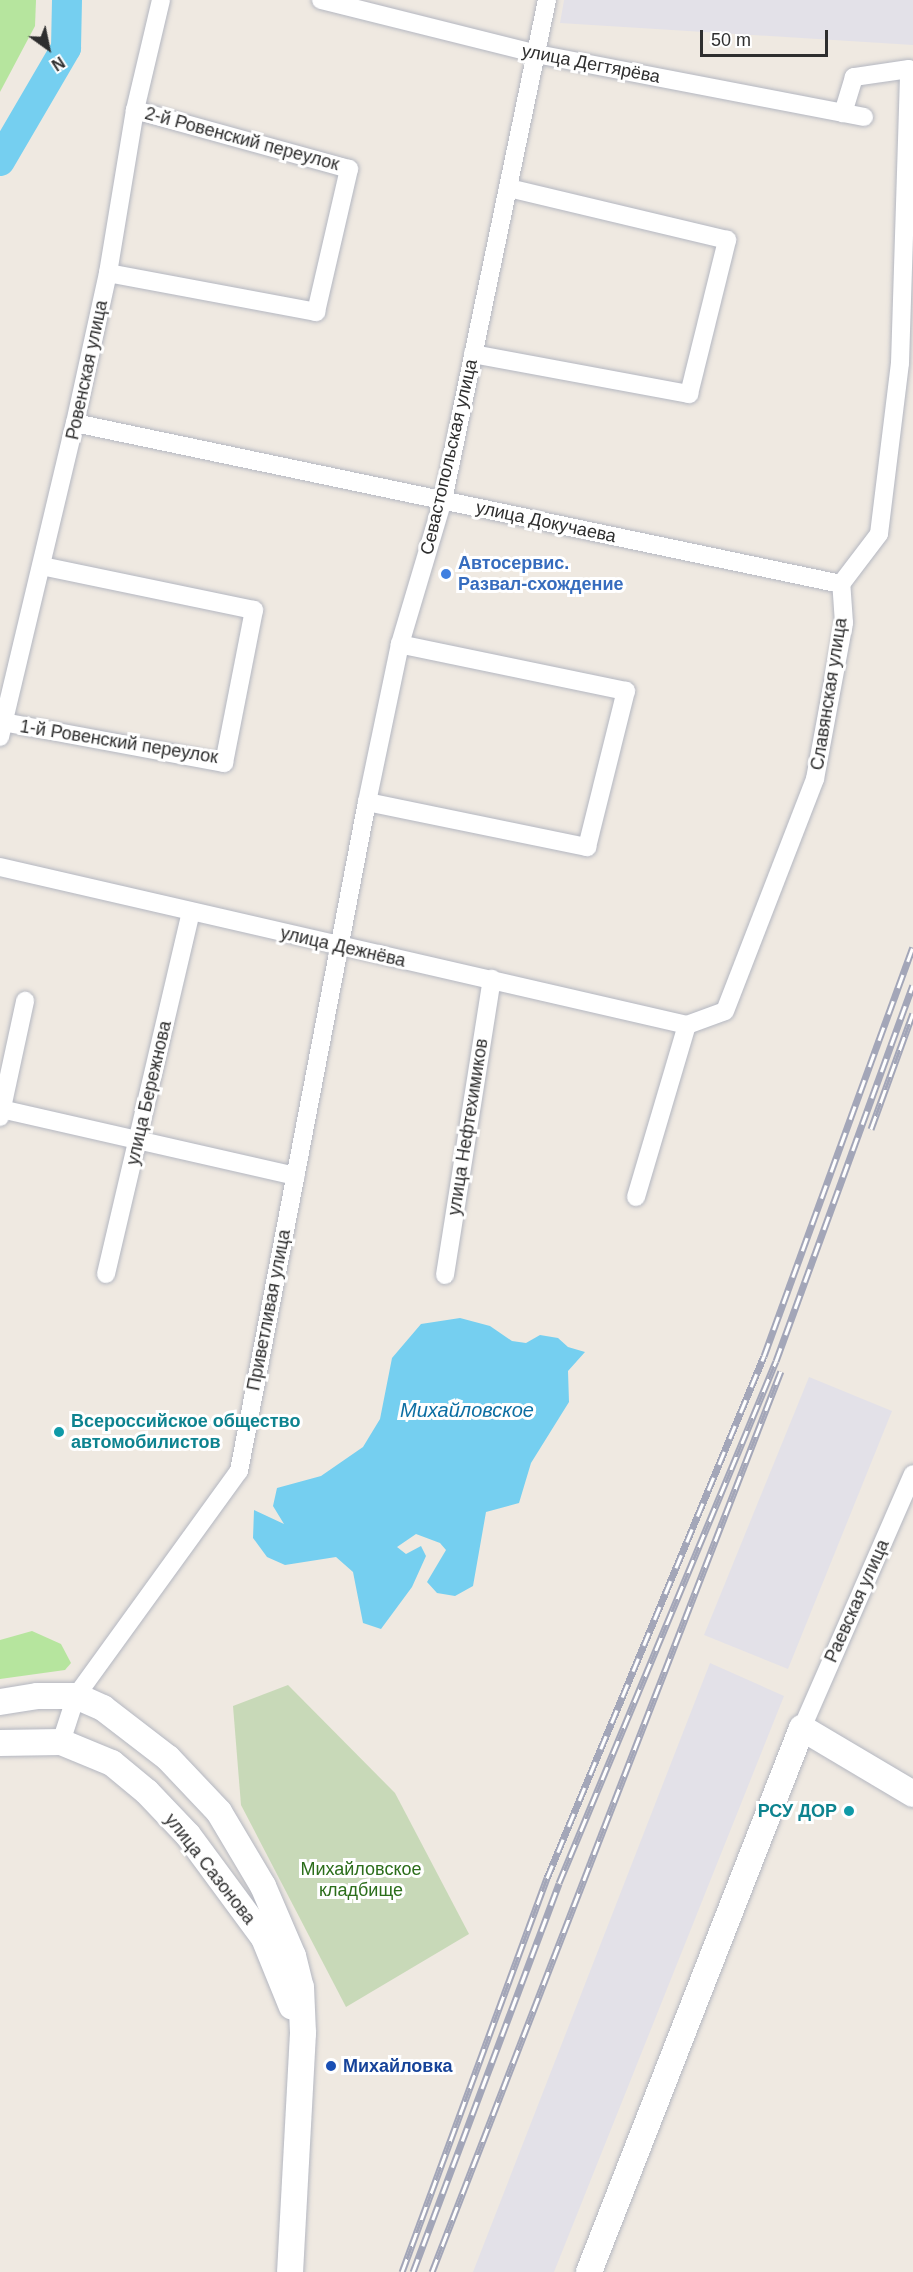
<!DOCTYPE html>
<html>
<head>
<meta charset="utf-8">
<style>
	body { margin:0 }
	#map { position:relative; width:913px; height:2272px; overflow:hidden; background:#efe9e1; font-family:Helvetica,sans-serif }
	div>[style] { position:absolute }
	.industrial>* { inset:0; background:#e3e1e8 }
	.green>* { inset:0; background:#b6e59e }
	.cemetery>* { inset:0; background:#c8d9b8 }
	.water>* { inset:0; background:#75cff0 }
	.river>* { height:30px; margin:-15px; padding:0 15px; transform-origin:15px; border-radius:15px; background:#75cff0 }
	.roads { filter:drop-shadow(0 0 2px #b4b7c1) drop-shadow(0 0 2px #b4b7c1) }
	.street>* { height:18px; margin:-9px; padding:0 9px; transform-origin:9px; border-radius:9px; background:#fff }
	.secondary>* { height:26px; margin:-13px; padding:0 13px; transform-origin:13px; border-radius:13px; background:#fff }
	.rail>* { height:7px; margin-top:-3.5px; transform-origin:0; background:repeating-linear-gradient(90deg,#fff 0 14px,#a3a6b8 0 28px); box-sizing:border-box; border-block:2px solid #a3a6b8 }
	.dots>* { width:16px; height:16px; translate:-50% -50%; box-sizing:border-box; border:3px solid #fff; border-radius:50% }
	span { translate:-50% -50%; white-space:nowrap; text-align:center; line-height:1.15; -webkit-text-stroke:6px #fff; paint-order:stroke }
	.street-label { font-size:18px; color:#2e2e2e }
	.shop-label { font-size:18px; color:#366cbe; font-weight:700 }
	.left { translate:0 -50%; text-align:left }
	.culture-label { font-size:18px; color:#0d838f; font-weight:700 }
	.right { translate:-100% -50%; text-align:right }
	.park-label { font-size:18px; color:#2c6e1b }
	.transit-label { font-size:18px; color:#164399; font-weight:700 }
	.water-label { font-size:20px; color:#0d6fa3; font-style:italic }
	.north { position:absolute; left:18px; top:18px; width:60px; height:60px; -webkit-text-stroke:4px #fff; paint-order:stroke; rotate:147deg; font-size:16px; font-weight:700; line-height:24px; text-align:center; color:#2e2e2e }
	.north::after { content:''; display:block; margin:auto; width:21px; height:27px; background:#2e2e2e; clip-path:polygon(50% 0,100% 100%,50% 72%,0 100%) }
	.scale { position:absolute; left:700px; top:30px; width:128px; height:27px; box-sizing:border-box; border:3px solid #2e2e2e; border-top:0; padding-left:8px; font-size:18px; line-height:21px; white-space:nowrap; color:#2e2e2e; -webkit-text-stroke:4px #fff; paint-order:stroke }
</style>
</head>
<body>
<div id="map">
	<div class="industrial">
		<i style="clip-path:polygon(564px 0,913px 0,913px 45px,560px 23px)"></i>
		<i style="clip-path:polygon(809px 1377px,892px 1411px,788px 1669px,704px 1635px)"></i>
		<i style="clip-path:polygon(710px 1663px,784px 1696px,554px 2272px,473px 2272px)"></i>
	</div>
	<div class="green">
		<i style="clip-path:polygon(0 0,36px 0,35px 26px,0 92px)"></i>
		<i style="clip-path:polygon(32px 1631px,61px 1644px,71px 1663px,65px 1670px,0 1679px,0 1640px)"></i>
	</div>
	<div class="cemetery">
		<i style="clip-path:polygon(288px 1685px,395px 1793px,469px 1934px,346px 2007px,241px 1805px,233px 1706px)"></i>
	</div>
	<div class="water">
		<i style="clip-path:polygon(460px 1318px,490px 1326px,512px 1341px,526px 1343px,540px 1335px,558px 1338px,568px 1347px,585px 1352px,568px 1371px,569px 1402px,531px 1463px,519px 1503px,486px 1512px,473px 1586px,455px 1596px,437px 1593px,427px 1582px,446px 1550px,440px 1543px,416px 1534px,397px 1547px,406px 1554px,421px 1546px,426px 1556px,412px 1587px,381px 1629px,363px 1623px,353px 1572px,336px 1557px,285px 1565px,267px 1557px,253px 1538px,254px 1510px,284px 1524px,273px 1506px,277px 1488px,321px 1476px,363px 1447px,380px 1419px,392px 1358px,421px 1324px)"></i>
	</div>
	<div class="river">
		<i style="left:0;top:161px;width:131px;rotate:-59.7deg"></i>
		<i style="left:66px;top:48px;width:48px;rotate:-88.8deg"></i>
	</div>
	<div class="roads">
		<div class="street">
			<i style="left:321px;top:0;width:223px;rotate:14deg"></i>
			<i style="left:537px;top:54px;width:333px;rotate:10.9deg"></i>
			<i style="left:108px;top:273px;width:212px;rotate:10.6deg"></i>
			<i style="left:316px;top:312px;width:147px;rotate:-77deg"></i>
			<i style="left:349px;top:169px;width:222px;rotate:-164.6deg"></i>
			<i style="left:473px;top:354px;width:220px;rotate:10.5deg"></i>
			<i style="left:689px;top:394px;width:159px;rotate:-76.1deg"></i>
			<i style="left:727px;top:240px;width:225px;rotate:-166.6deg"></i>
			<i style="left:75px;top:423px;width:783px;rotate:11.87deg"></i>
			<i style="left:3px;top:722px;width:225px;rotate:10.5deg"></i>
			<i style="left:224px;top:763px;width:156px;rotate:-78.9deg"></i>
			<i style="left:254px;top:610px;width:217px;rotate:-168.3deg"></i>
			<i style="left:0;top:737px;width:323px;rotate:-76.6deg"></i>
			<i style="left:75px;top:423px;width:154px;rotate:-77.6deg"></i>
			<i style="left:108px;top:273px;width:165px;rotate:-80.6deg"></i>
			<i style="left:135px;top:110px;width:113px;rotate:-76.7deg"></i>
			<i style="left:367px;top:802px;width:225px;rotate:11.6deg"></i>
			<i style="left:587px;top:847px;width:161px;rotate:-76deg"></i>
			<i style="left:626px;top:691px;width:231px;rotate:-168.3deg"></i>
			<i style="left:0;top:867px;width:705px;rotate:12.95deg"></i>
			<i style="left:687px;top:1025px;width:40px;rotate:-20.2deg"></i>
			<i style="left:725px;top:1011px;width:249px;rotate:-68.8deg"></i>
			<i style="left:815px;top:779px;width:159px;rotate:-79.5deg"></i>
			<i style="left:844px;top:623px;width:39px;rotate:-94deg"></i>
			<i style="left:841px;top:584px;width:63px;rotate:-52.8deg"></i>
			<i style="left:879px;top:534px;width:172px;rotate:-83deg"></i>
			<i style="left:900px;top:363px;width:294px;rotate:-88.2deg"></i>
			<i style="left:909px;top:69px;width:56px;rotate:171.7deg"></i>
			<i style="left:854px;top:77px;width:38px;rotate:107deg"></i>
			<i style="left:1px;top:1109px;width:302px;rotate:12.8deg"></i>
			<i style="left:0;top:1117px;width:119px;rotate:-77.8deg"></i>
			<i style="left:636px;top:1197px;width:179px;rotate:-73.5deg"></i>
			<i style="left:106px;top:1274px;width:372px;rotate:-76.8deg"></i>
			<i style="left:445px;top:1275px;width:300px;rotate:-81deg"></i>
			<i style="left:802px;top:1728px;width:277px;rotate:-66.4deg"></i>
			<i style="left:61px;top:1742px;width:48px;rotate:-71.9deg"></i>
			<i style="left:76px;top:1696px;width:278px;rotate:-54.1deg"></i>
			<i style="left:239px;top:1471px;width:681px;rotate:-79.17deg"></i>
			<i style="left:367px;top:802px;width:161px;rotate:-78.2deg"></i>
			<i style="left:400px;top:644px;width:150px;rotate:-73.4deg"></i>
			<i style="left:443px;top:500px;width:511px;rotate:-78.25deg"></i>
		</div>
		<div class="secondary">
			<i style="left:0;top:1702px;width:37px;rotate:-9deg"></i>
			<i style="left:37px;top:1696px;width:39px"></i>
			<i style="left:76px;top:1696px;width:30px;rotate:24deg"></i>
			<i style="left:103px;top:1708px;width:82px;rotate:37.6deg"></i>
			<i style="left:168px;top:1758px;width:74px;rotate:46.6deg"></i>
			<i style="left:219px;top:1812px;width:86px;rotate:59.3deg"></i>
			<i style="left:263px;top:1886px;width:76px;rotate:66.8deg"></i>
			<i style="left:293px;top:1956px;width:32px;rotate:76deg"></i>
			<i style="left:301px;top:1987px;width:46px;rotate:87.5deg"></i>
			<i style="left:303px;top:2033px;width:239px;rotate:93.1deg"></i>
			<i style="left:0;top:1743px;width:61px;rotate:-0.9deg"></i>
			<i style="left:61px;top:1742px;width:55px;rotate:22.4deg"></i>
			<i style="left:112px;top:1763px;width:45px;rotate:39.6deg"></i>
			<i style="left:147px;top:1792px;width:59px;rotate:46.4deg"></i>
			<i style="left:188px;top:1835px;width:128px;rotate:53.6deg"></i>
			<i style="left:264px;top:1938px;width:74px;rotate:67.9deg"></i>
			<i style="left:589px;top:2272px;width:584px;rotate:-68.62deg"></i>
			<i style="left:802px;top:1728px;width:129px;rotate:30.7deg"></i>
		</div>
	</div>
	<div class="rail">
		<i style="left:871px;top:1129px;width:123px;rotate:-70.1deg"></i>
		<i style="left:402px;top:2272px;width:420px;rotate:-69.8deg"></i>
		<i style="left:547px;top:1878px;width:565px;rotate:-67.43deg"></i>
		<i style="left:764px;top:1356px;width:435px;rotate:-70deg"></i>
		<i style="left:413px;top:2272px;width:415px;rotate:-69.4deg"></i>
		<i style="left:559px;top:1883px;width:565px;rotate:-67.43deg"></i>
		<i style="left:776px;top:1361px;width:400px;rotate:-70deg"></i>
		<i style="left:432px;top:2272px;width:966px;rotate:-68.83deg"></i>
	</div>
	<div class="dots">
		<i style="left:446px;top:574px;background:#3f7fe0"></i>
		<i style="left:59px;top:1432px;background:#0f9aa8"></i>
		<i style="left:849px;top:1811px;background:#0f9aa8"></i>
		<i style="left:331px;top:2066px;background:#1a4fb4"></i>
	</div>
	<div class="street-label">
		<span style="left:591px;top:64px;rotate:11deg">улица Дегтярёва</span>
		<span style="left:242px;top:139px;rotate:15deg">2-й Ровенский переулок</span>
		<span style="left:87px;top:370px;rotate:-78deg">Ровенская улица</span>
		<span style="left:449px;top:457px;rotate:-77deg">Севастопольская улица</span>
		<span style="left:546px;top:522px;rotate:12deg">улица Докучаева</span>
		<span style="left:829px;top:694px;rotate:-81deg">Славянская улица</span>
		<span style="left:119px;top:742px;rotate:9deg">1-й Ровенский переулок</span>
		<span style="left:343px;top:947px;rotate:13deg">улица Дежнёва</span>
		<span style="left:149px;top:1093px;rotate:-77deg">улица Бережнова</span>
		<span style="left:468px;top:1127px;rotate:-81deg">улица Нефтехимиков</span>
		<span style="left:269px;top:1310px;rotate:-79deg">Приветливая улица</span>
		<span style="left:857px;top:1601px;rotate:-66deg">Раевская улица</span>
		<span style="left:210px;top:1869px;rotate:52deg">улица Сазонова</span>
	</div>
	<div class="shop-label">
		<span class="left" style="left:458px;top:574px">Автосервис.<br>Развал-схождение</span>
	</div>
	<div class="culture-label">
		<span class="left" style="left:71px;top:1432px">Всероссийское общество<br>автомобилистов</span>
		<span class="right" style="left:837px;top:1811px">РСУ ДОР</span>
	</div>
	<div class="park-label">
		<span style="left:361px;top:1880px">Михайловское<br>кладбище</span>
	</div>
	<div class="transit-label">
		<span class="left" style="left:343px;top:2066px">Михайловка</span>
	</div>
	<div class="water-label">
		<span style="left:467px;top:1410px">Михайловское</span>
	</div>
	<div class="north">N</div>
	<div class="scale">50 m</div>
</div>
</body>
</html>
